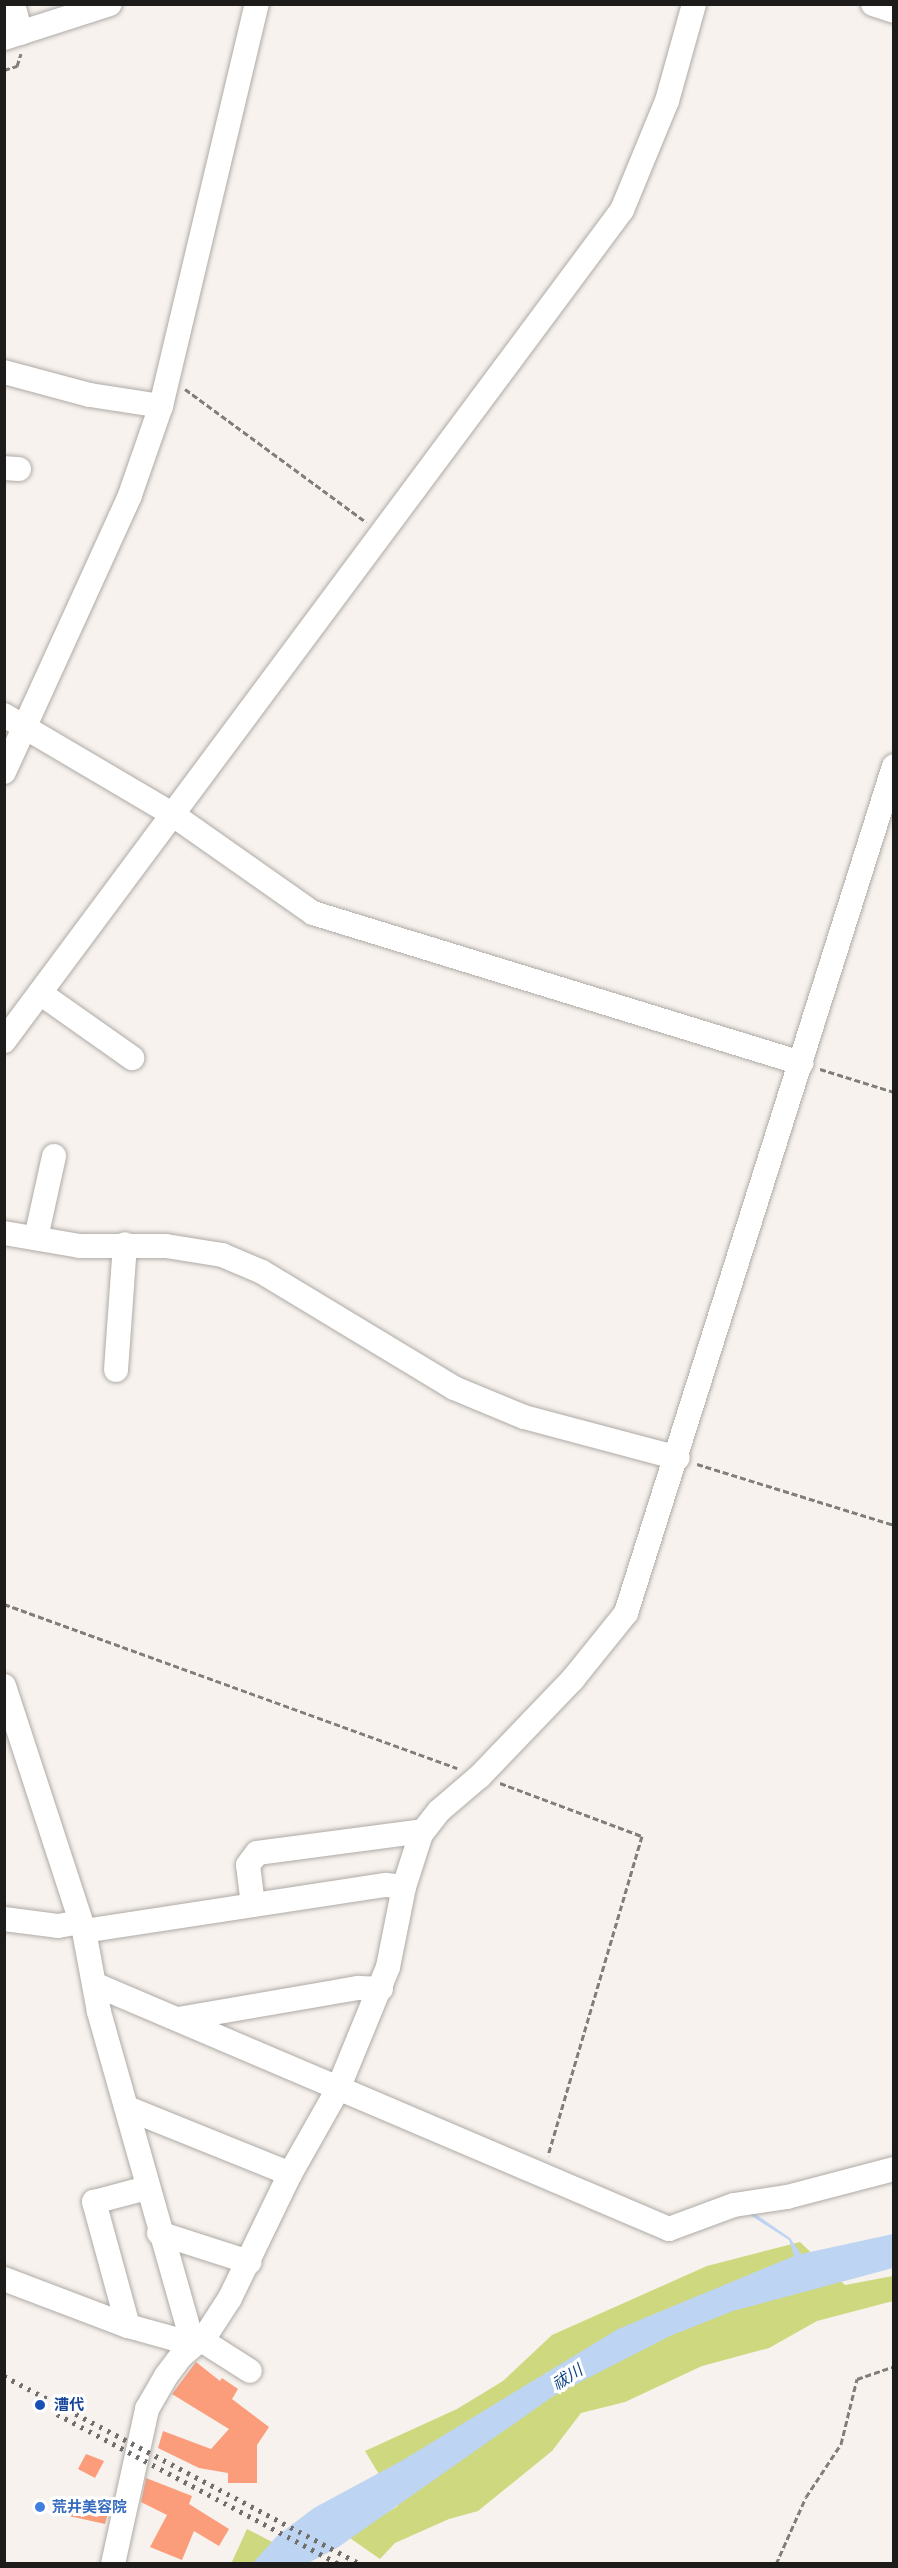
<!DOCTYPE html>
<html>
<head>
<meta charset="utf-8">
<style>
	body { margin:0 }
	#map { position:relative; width:898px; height:2568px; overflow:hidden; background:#f7f2ed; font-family:Manrope,"Noto Sans JP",sans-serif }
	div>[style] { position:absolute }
	.green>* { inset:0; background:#ced87e }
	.water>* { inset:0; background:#bdd4f2 }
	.building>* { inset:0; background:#fb9c7a }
	.path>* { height:3px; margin-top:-1.5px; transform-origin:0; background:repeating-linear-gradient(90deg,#817e7a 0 6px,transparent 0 9px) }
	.roads { filter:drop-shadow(0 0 2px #afaaa6) drop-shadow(0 0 2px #afaaa6) }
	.minor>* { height:24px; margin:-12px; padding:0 12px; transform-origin:12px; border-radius:12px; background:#fff }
	.rail>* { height:4.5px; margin-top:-2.25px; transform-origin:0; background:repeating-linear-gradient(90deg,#726e6b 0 3px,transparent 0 9px) }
	.dots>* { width:16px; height:16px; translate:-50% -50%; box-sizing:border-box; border:3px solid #fff; border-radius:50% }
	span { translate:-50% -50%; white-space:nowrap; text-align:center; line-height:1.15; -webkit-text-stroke:6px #fff; paint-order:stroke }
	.transit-label { font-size:15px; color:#164399; font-weight:700 }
	.left { translate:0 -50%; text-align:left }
	.shop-label { font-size:15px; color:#366cbe; font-weight:700 }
	.water-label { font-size:16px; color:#0a4283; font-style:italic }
	.frame { position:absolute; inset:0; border:6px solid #1e1c1a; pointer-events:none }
</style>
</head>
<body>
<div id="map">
	<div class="green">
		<i style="clip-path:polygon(800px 2242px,845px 2285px,893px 2276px,893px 2301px,817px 2321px,769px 2348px,702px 2366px,625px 2402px,581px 2413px,552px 2451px,478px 2511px,449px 2519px,395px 2543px,380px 2559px,347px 2536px,398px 2506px,365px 2451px,457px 2409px,503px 2381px,552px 2335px,707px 2266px)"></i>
		<i style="clip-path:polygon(247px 2529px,313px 2563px,231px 2564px)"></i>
	</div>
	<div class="water">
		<i style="clip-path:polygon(751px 2211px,790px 2238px,801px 2254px,893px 2234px,893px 2268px,733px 2311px,670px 2336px,555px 2395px,337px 2548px,308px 2563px,252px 2564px,277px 2536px,314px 2508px,403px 2460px,618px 2329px,794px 2256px,789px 2240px,747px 2213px)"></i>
	</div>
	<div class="building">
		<i style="clip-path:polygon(196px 2362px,220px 2381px,222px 2378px,238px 2389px,232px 2399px,269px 2427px,257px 2445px,257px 2483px,228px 2483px,228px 2473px,199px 2468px,158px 2448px,163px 2431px,211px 2449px,229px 2429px,172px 2394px)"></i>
		<i style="clip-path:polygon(86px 2454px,104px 2461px,95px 2478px,78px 2469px)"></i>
		<i style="clip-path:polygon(146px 2478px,192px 2496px,189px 2504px,229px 2529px,219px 2546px,194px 2531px,182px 2560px,150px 2547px,167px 2515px,141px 2502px)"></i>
		<i style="clip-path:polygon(73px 2497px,110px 2506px,105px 2524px,69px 2516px)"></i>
	</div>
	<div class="path">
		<i style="left:4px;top:70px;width:14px;rotate:-17deg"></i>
		<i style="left:17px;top:66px;width:13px;rotate:-72deg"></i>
		<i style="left:185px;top:389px;width:225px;rotate:36.3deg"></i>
		<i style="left:820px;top:1069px;width:77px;rotate:17.3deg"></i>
		<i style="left:697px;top:1464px;width:206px;rotate:17.2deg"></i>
		<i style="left:4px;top:1604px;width:482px;rotate:19.9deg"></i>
		<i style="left:500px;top:1783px;width:152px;rotate:20.5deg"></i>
		<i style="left:642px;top:1836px;width:333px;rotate:106.4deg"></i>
		<i style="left:776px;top:2564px;width:73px;rotate:-65.9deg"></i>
		<i style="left:806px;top:2497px;width:64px;rotate:-56.6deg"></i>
		<i style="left:841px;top:2444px;width:67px;rotate:-76.2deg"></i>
		<i style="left:857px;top:2379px;width:39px;rotate:-19deg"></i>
	</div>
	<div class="roads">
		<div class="minor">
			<i style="left:13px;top:4px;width:30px;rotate:75deg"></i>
			<i style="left:873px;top:4px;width:22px;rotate:18deg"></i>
			<i style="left:4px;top:38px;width:111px;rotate:-17.8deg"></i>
			<i style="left:4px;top:372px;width:89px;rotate:15deg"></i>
			<i style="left:90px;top:395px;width:72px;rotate:8.8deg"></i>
			<i style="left:4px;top:468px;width:15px;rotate:4deg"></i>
			<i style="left:4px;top:715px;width:195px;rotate:30.5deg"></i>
			<i style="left:172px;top:814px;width:172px;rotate:35.1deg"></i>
			<i style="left:313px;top:913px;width:511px;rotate:17.09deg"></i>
			<i style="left:4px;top:772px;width:304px;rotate:-65.5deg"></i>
			<i style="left:130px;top:495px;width:94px;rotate:-70.8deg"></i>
			<i style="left:161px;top:406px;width:413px;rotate:-76.6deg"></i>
			<i style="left:40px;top:993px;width:113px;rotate:35.2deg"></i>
			<i style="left:4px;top:1041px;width:1036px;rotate:-53.36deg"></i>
			<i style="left:622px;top:210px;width:118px;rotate:-67.6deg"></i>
			<i style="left:667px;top:101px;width:101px;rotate:-74.4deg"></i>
			<i style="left:4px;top:1233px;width:77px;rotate:9.7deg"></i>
			<i style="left:80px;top:1246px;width:86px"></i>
			<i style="left:166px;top:1246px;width:57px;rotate:9.1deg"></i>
			<i style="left:222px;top:1255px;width:43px;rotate:23deg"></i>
			<i style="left:262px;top:1272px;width:224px;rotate:31.1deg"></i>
			<i style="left:454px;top:1388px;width:76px;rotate:22.5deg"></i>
			<i style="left:524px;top:1417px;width:159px;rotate:14.9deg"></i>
			<i style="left:36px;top:1238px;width:84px;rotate:-77.6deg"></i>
			<i style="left:116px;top:1370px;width:126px;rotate:-85.9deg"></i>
			<i style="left:4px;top:1686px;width:258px;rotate:71.9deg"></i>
			<i style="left:84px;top:1931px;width:82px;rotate:79.5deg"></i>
			<i style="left:99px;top:2012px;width:345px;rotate:74.2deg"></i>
			<i style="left:253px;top:1905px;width:40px;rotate:-97.1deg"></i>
			<i style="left:248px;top:1865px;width:15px;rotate:-53deg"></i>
			<i style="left:257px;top:1853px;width:167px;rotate:-7.5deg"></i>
			<i style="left:4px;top:1919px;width:54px;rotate:7.4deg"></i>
			<i style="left:58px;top:1926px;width:23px;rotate:-10deg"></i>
			<i style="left:84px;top:1931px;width:305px;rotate:-8.7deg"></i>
			<i style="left:386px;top:1885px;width:18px;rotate:6deg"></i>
			<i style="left:94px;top:1984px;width:625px;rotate:23.08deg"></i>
			<i style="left:669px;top:2229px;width:69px;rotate:-20.3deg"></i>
			<i style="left:734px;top:2205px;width:54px;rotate:-8.6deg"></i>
			<i style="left:787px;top:2197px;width:111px;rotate:-14.7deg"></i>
			<i style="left:178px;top:2019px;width:183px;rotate:-9.8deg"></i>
			<i style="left:358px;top:1988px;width:23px;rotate:2deg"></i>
			<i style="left:127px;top:2108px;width:176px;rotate:22deg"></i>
			<i style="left:159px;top:2233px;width:95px;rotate:17.9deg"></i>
			<i style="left:4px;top:2279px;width:133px;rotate:20.8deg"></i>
			<i style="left:128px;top:2326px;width:67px;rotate:15.5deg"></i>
			<i style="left:128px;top:2326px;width:129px;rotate:-105.3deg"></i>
			<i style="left:94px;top:2202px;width:55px;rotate:-14.8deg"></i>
			<i style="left:200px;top:2339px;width:59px;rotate:32.6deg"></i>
			<i style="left:113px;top:2564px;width:159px;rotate:-77.6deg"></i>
			<i style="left:147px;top:2409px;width:38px;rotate:-60deg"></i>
			<i style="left:166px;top:2376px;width:25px;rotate:-53deg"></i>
			<i style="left:181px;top:2356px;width:33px;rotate:-40deg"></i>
			<i style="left:206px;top:2335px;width:44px;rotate:-57deg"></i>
			<i style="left:230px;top:2298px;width:138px;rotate:-64.2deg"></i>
			<i style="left:290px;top:2174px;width:98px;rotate:-60.5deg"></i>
			<i style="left:338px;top:2089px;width:132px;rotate:-67.7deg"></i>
			<i style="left:388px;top:1967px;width:82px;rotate:-78.7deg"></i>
			<i style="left:404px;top:1887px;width:56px;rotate:-72.2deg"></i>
			<i style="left:421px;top:1834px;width:29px;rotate:-52deg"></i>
			<i style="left:439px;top:1811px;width:54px;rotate:-40.5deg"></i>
			<i style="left:480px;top:1776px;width:134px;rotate:-46.2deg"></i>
			<i style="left:573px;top:1679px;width:85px;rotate:-51.2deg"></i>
			<i style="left:626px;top:1613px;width:888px;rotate:-72.44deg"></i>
		</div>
	</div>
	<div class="rail">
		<i style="left:4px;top:2376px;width:403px;rotate:27.8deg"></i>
		<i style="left:57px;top:2414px;width:319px;rotate:28deg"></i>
	</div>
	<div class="dots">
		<i style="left:40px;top:2405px;background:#1a4fb4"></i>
		<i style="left:40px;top:2507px;background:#3f7fe0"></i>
	</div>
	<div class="transit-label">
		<span class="left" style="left:54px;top:2405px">漕代</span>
	</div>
	<div class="shop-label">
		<span class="left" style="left:52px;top:2507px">荒井美容院</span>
	</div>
	<div class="water-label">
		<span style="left:567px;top:2377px;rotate:-33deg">祓川</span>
	</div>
	<div class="frame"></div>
</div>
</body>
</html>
